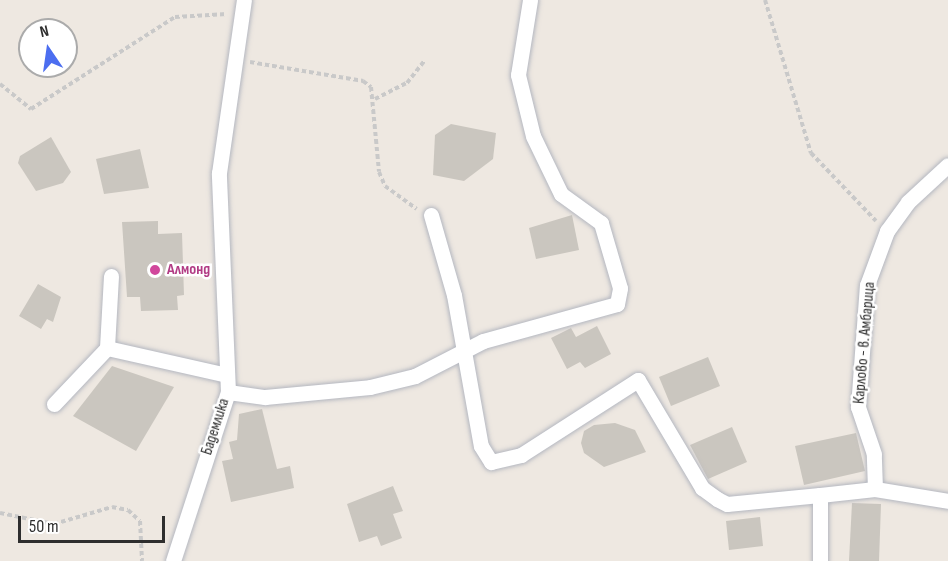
<!DOCTYPE html>
<html>
<head>
<meta charset="utf-8">
<style>
	body { margin:0 }
	#map { position:relative; width:948px; height:561px; overflow:hidden; background:#eee8e1; font-family:"Sofia Sans Condensed",sans-serif }
	div>[style] { position:absolute }
	.building>* { inset:0; background:#cac6bf }
	.path>* { height:4px; margin-top:-2px; transform-origin:0; background:repeating-linear-gradient(90deg,#c9c9c9 0 4.5px,transparent 0 7.5px) }
	.roads { filter:drop-shadow(0 0 2px #b4b7c0) drop-shadow(0 0 2px #b4b7c0) }
	.street>* { height:15px; margin:-7.5px; padding:0 7.5px; transform-origin:7.5px; border-radius:7.5px; background:#fff }
	.dots>* { width:16px; height:16px; translate:-50% -50%; box-sizing:border-box; border:3px solid #fff; border-radius:50% }
	span { translate:-50% -50%; white-space:nowrap; text-align:center; line-height:1.15; -webkit-text-stroke:5px #fff; paint-order:stroke }
	.hotel-label { font-size:16px; color:#b23c85; font-weight:700 }
	.left { translate:0 -50%; text-align:left }
	.street-label { font-size:16px; color:#2e2e2e }
	.north { position:absolute; left:18px; top:18px; width:60px; height:60px; box-sizing:border-box; background:#fff; border:2px solid #ababab; border-radius:50%; rotate:347deg; font-size:16px; font-weight:700; line-height:24px; text-align:center; color:#2e2e2e }
	.north::after { content:''; display:block; margin:auto; width:21px; height:27px; background:#4c6ef0; clip-path:polygon(50% 0,100% 100%,50% 72%,0 100%) }
	.scale { position:absolute; left:18px; top:516px; width:147px; height:27px; box-sizing:border-box; border:3px solid #2e2e2e; border-top:0; padding-left:8px; font-size:18px; line-height:21px; white-space:nowrap; color:#2e2e2e; -webkit-text-stroke:4px #fff; paint-order:stroke }
</style>
</head>
<body>
<div id="map">
	<div class="building">
		<i style="clip-path:polygon(451px 124px,496px 133px,493px 159px,464px 181px,433px 175px,435px 135px)"></i>
		<i style="clip-path:polygon(51px 137px,71px 172px,63px 183px,36px 191px,18px 163px,20px 156px)"></i>
		<i style="clip-path:polygon(140px 149px,149px 188px,104px 194px,96px 159px)"></i>
		<i style="clip-path:polygon(572px 215px,579px 250px,536px 259px,529px 228px)"></i>
		<i style="clip-path:polygon(158px 221px,158px 234px,182px 233px,184px 295px,177px 296px,178px 310px,141px 311px,140px 297px,127px 297px,122px 222px)"></i>
		<i style="clip-path:polygon(38px 284px,61px 297px,53px 322px,47px 319px,41px 329px,19px 316px)"></i>
		<i style="clip-path:polygon(597px 326px,611px 354px,585px 368px,580px 362px,567px 369px,551px 338px,571px 328px,576px 337px)"></i>
		<i style="clip-path:polygon(708px 357px,720px 386px,671px 406px,659px 377px)"></i>
		<i style="clip-path:polygon(112px 366px,174px 387px,136px 451px,73px 416px)"></i>
		<i style="clip-path:polygon(262px 409px,277px 469px,290px 466px,294px 488px,231px 502px,222px 461px,233px 459px,229px 442px,237px 440px,239px 414px)"></i>
		<i style="clip-path:polygon(615px 423px,635px 430px,646px 452px,604px 467px,584px 453px,581px 443px,584px 431px,594px 425px)"></i>
		<i style="clip-path:polygon(732px 427px,747px 462px,708px 479px,690px 445px)"></i>
		<i style="clip-path:polygon(856px 433px,865px 471px,804px 485px,795px 446px)"></i>
		<i style="clip-path:polygon(393px 486px,403px 511px,393px 514px,402px 538px,381px 546px,377px 536px,359px 542px,347px 504px)"></i>
		<i style="clip-path:polygon(852px 503px,881px 504px,879px 561px,849px 561px)"></i>
		<i style="clip-path:polygon(760px 517px,763px 546px,729px 550px,726px 521px)"></i>
	</div>
	<div class="path">
		<i style="left:765px;top:0;width:160px;rotate:73.3deg"></i>
		<i style="left:811px;top:153px;width:94px;rotate:46.3deg"></i>
		<i style="left:250px;top:62px;width:115px;rotate:9.5deg"></i>
		<i style="left:363px;top:81px;width:10px;rotate:37deg"></i>
		<i style="left:371px;top:87px;width:85px;rotate:84.6deg"></i>
		<i style="left:379px;top:172px;width:15px;rotate:67deg"></i>
		<i style="left:385px;top:186px;width:39px;rotate:36deg"></i>
		<i style="left:0;top:84px;width:40px;rotate:39deg"></i>
		<i style="left:31px;top:109px;width:171px;rotate:-32.6deg"></i>
		<i style="left:175px;top:17px;width:52px;rotate:-3.3deg"></i>
		<i style="left:375px;top:99px;width:36px;rotate:-27deg"></i>
		<i style="left:407px;top:83px;width:28px;rotate:-52deg"></i>
		<i style="left:0;top:513px;width:55px;rotate:11.5deg"></i>
		<i style="left:54px;top:524px;width:60px;rotate:-16.3deg"></i>
		<i style="left:112px;top:507px;width:16px;rotate:11deg"></i>
		<i style="left:128px;top:510px;width:16px;rotate:43deg"></i>
		<i style="left:140px;top:521px;width:40px;rotate:87.1deg"></i>
	</div>
	<div class="roads">
		<div class="street">
			<i style="left:431px;top:215px;width:83px;rotate:74deg"></i>
			<i style="left:454px;top:295px;width:153px;rotate:79.9deg"></i>
			<i style="left:481px;top:446px;width:19px;rotate:58deg"></i>
			<i style="left:491px;top:462px;width:31px;rotate:-13deg"></i>
			<i style="left:521px;top:455px;width:139px;rotate:-32.7deg"></i>
			<i style="left:638px;top:380px;width:126px;rotate:59.3deg"></i>
			<i style="left:702px;top:488px;width:19px;rotate:36deg"></i>
			<i style="left:717px;top:499px;width:11px;rotate:27deg"></i>
			<i style="left:727px;top:504px;width:93px;rotate:-5.5deg"></i>
			<i style="left:820px;top:495px;width:66px;rotate:90deg"></i>
			<i style="left:111px;top:276px;width:72px;rotate:93.2deg"></i>
			<i style="left:107px;top:348px;width:123px;rotate:12.7deg"></i>
			<i style="left:228px;top:392px;width:37px;rotate:8deg"></i>
			<i style="left:265px;top:397px;width:105px;rotate:-5.4deg"></i>
			<i style="left:370px;top:387px;width:46px;rotate:-13.7deg"></i>
			<i style="left:415px;top:376px;width:76px;rotate:-27.2deg"></i>
			<i style="left:483px;top:341px;width:139px;rotate:-15.4deg"></i>
			<i style="left:617px;top:304px;width:16px;rotate:-79deg"></i>
			<i style="left:620px;top:288px;width:68px;rotate:-106.3deg"></i>
			<i style="left:601px;top:223px;width:49px;rotate:-144.1deg"></i>
			<i style="left:561px;top:194px;width:64px;rotate:-115.8deg"></i>
			<i style="left:533px;top:136px;width:63px;rotate:-103.8deg"></i>
			<i style="left:518px;top:75px;width:76px;rotate:-80.9deg"></i>
			<i style="left:54px;top:404px;width:77px;rotate:-46.6deg"></i>
			<i style="left:875px;top:489px;width:35px;rotate:-92deg"></i>
			<i style="left:874px;top:454px;width:50px;rotate:-108.8deg"></i>
			<i style="left:858px;top:407px;width:122px;rotate:-85.8deg"></i>
			<i style="left:867px;top:285px;width:58px;rotate:-69.7deg"></i>
			<i style="left:887px;top:231px;width:36px;rotate:-54deg"></i>
			<i style="left:908px;top:202px;width:54px;rotate:-42.8deg"></i>
			<i style="left:820px;top:495px;width:55px;rotate:-6.2deg"></i>
			<i style="left:875px;top:489px;width:74px;rotate:9.3deg"></i>
			<i style="left:173px;top:561px;width:178px;rotate:-72deg"></i>
			<i style="left:228px;top:392px;width:219px;rotate:-92.4deg"></i>
			<i style="left:219px;top:173px;width:175px;rotate:-81.8deg"></i>
		</div>
	</div>
	<div class="dots">
		<i style="left:155px;top:270px;background:#d1479c"></i>
	</div>
	<div class="hotel-label">
		<span class="left" style="left:167px;top:270px">Алмонд</span>
	</div>
	<div class="street-label">
		<span style="left:865px;top:343px;rotate:-85deg">Карлово - в. Амбарица</span>
		<span style="left:216px;top:427px;rotate:-72deg">Бадемлика</span>
	</div>
	<div class="north">N</div>
	<div class="scale">50 m</div>
</div>
</body>
</html>
